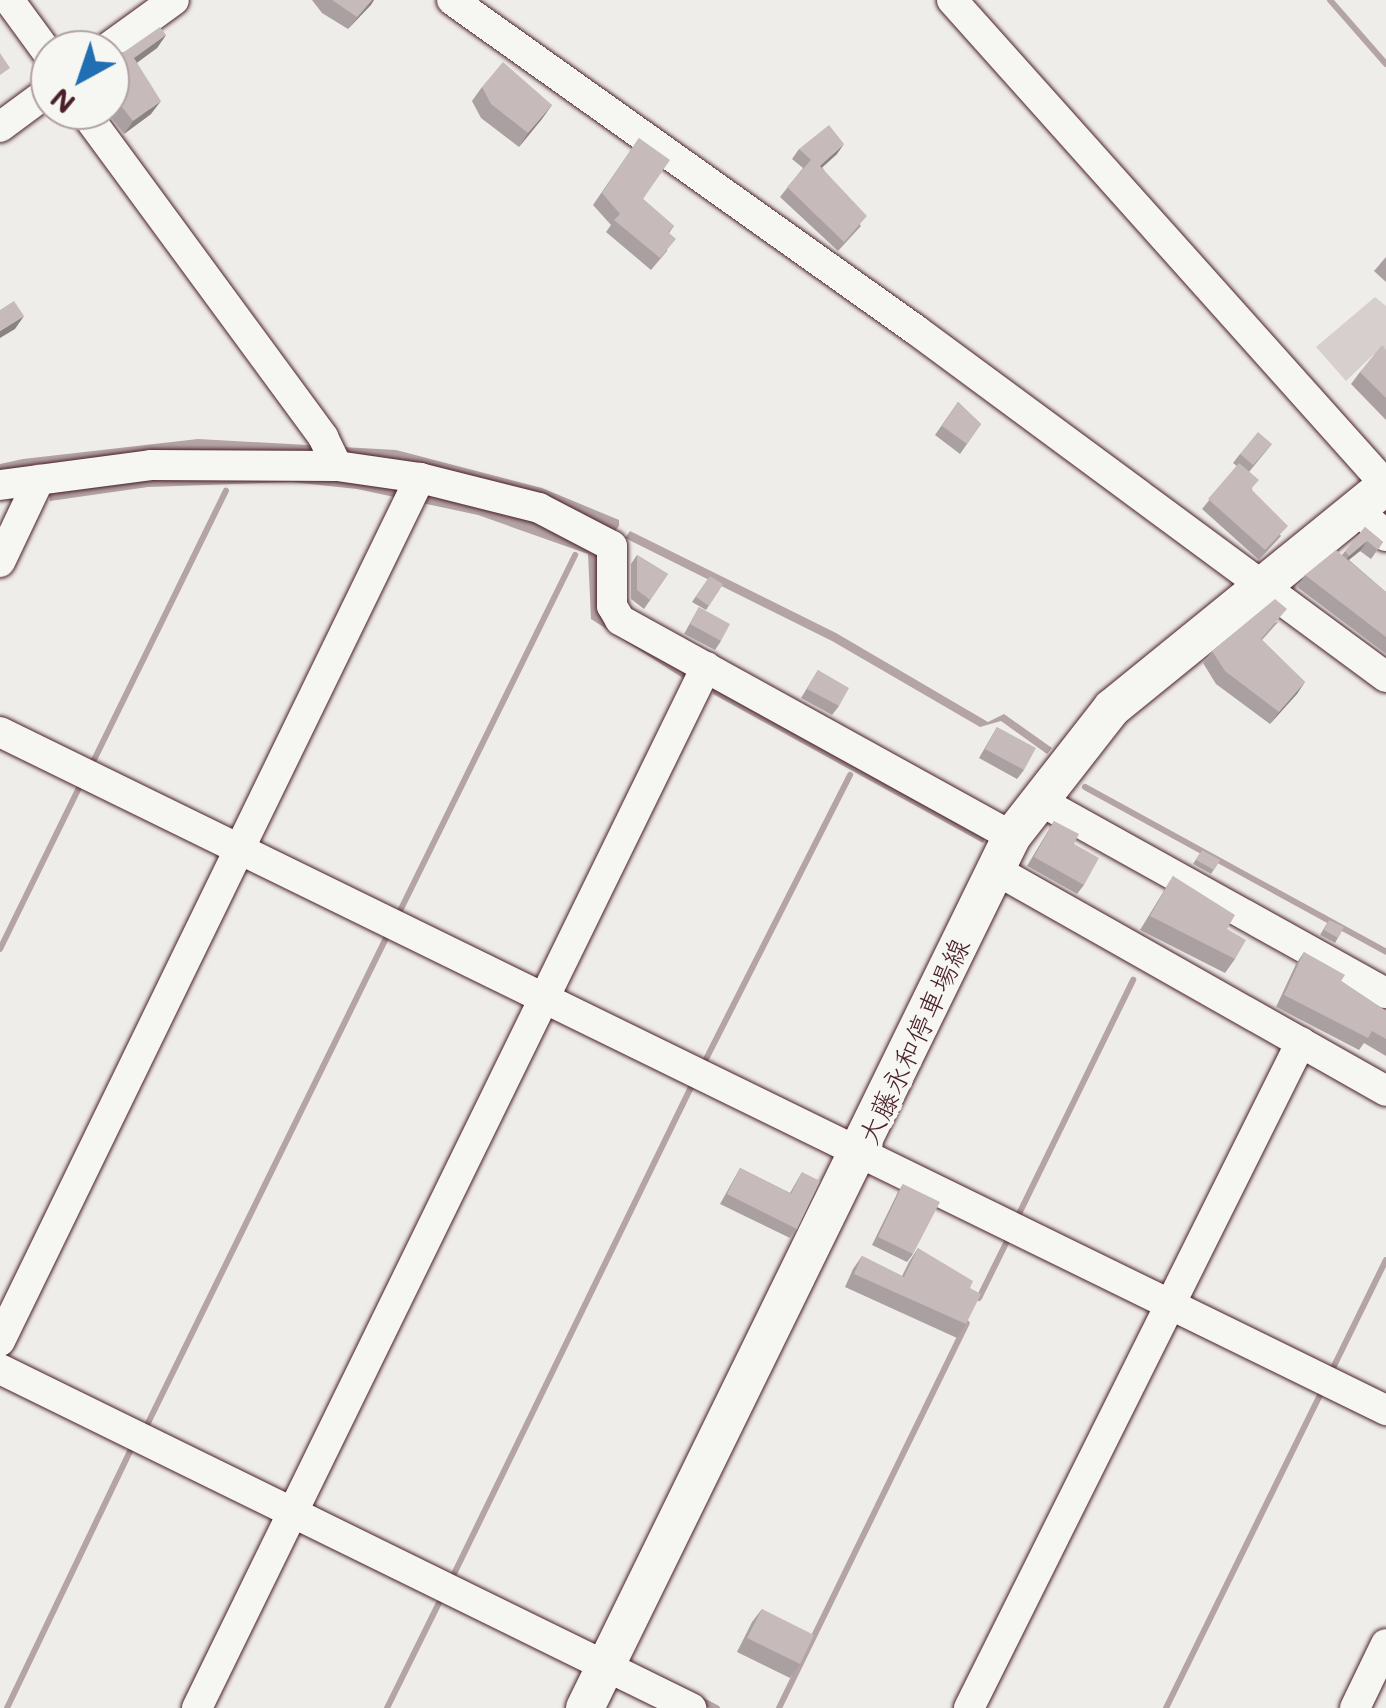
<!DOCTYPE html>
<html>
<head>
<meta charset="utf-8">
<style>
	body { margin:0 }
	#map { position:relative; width:1386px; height:1708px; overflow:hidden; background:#efedea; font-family:Mali,"Klee One",sans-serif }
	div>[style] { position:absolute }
	.green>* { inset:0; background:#d7cfce }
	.water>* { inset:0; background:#b4a4a5 }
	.stream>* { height:6px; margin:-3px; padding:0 3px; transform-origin:3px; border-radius:3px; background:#b4a4a5 }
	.roads { filter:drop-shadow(0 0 2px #4a1f2b) drop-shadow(0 0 2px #4a1f2b) }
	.minor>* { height:30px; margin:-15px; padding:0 15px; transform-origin:15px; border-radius:15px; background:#f6f6f2 }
	.major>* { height:38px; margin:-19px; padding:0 19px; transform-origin:19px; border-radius:19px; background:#f6f6f2 }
	.wall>* { inset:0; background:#aaa0a1 }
	.shaded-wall>* { inset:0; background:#8b8283 }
	.building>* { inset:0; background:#c6babb }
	span { translate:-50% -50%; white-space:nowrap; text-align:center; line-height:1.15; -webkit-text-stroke:9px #f6f6f2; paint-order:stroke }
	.street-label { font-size:28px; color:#4a1f2b }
	.north { position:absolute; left:30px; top:30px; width:100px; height:100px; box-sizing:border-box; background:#f6f6f2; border:2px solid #b1a0a2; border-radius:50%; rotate:220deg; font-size:28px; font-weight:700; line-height:40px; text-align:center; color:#4a1f2b }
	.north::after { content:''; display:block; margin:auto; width:35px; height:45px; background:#1f6fb2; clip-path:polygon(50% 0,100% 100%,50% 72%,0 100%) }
</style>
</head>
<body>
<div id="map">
	<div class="green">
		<i style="clip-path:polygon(1375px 297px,1386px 306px,1386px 353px,1373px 355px,1346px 381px,1316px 347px)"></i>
	</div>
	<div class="water">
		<i style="clip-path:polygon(198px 439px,396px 450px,542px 488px,619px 520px,619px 526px,615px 531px,479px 481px,0 478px,0 464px,23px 459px)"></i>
		<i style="clip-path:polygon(307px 476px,472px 498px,601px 546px,602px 604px,693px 670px,689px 682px,591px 619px,588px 554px,478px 515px,357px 489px,291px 482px,148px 487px,50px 501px,49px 492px,122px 480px)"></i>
		<i style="clip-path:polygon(630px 531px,836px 633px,988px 722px,1004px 714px,1052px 748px,1047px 754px,1001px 721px,980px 727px,832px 641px,625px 538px)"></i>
		<i style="clip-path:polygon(717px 682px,985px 837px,983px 843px,713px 694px)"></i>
	</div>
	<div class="stream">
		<i style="left:1330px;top:0;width:85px;rotate:48.8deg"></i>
		<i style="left:94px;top:760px;width:300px;rotate:-63.9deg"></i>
		<i style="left:1085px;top:787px;width:343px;rotate:28.7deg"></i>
		<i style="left:399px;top:913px;width:399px;rotate:-63.8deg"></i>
		<i style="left:0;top:949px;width:184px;rotate:-63.9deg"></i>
		<i style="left:704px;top:1063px;width:323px;rotate:-63.1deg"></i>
		<i style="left:1018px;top:1216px;width:263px;rotate:-64deg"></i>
		<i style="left:979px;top:1298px;width:68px;rotate:-63.8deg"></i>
		<i style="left:1334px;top:1366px;width:118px;rotate:-63.9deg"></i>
		<i style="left:146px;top:1427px;width:549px;rotate:-63.85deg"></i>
		<i style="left:452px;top:1578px;width:551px;rotate:-64.04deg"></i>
		<i style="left:699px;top:1699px;width:20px;rotate:27deg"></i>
		<i style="left:7px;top:1708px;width:287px;rotate:-64.4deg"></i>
		<i style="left:387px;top:1708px;width:117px;rotate:-63.7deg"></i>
		<i style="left:779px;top:1708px;width:428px;rotate:-64deg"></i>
		<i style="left:1166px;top:1708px;width:353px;rotate:-63.8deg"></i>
	</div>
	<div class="roads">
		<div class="minor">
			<i style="left:9px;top:0;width:69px;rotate:53.8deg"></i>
			<i style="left:452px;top:0;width:569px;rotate:35.42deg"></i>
			<i style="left:916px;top:330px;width:584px;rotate:36.44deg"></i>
			<i style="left:952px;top:0;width:651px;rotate:48.18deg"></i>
			<i style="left:105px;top:50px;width:85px;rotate:-35.9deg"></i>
			<i style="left:83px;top:110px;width:406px;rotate:53.7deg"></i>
			<i style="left:323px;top:437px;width:32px;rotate:64deg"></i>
			<i style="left:0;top:127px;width:62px;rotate:-36.5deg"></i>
			<i style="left:0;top:485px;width:152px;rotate:-7.5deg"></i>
			<i style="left:151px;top:465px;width:186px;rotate:0.3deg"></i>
			<i style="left:337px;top:466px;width:84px;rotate:8.2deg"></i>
			<i style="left:420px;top:478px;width:123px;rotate:14.1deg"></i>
			<i style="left:539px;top:508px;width:82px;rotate:27.5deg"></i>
			<i style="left:612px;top:546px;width:60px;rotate:90deg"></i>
			<i style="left:612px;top:606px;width:16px;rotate:60deg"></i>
			<i style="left:620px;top:620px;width:448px;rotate:28.9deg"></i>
			<i style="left:1356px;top:508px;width:41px;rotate:43deg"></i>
			<i style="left:0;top:562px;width:91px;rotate:-64.6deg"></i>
			<i style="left:0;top:732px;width:1543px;rotate:26.07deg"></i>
			<i style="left:1037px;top:799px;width:399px;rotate:29.1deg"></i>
			<i style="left:994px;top:869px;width:450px;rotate:29.5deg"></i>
			<i style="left:0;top:1341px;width:960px;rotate:-64.05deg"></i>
			<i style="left:0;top:1369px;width:770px;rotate:26.13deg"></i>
			<i style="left:197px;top:1708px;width:1159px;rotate:-63.94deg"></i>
			<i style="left:969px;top:1708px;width:744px;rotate:-63.5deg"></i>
			<i style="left:1355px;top:1708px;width:71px;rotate:-64.2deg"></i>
		</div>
		<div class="major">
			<i style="left:585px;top:1708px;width:971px;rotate:-63.91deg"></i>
			<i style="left:1012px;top:836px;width:162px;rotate:-52deg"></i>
			<i style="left:1112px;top:708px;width:353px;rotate:-39.1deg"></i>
		</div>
	</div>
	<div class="wall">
		<i style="clip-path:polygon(312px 0,374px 0,348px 29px,322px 13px)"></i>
		<i style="clip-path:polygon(166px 35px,157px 48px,137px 63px,151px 114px,124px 134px,105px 110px,110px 110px,110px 54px,124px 52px)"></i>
		<i style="clip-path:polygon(482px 87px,552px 105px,519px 147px,481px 118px,472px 101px)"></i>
		<i style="clip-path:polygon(639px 138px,643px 199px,674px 226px,669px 233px,667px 251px,651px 270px,606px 232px,611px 225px,593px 205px)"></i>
		<i style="clip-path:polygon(799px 149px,837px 154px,822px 167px,861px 226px,838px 251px,780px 197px,803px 168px,792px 159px)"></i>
		<i style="clip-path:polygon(1386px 257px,1386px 282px,1374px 271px)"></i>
		<i style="clip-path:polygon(1386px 350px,1386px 420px,1351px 384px,1360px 372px)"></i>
		<i style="clip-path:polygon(958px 402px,981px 424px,960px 454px,935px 435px)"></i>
		<i style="clip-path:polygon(1272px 444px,1249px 472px,1252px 490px,1281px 536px,1259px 560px,1202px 509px,1237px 466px,1233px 463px,1240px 454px)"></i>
		<i style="clip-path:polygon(1365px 527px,1383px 542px,1371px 559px,1360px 551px,1349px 560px,1386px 592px,1386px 654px,1297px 587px,1305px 575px,1342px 555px)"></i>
		<i style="clip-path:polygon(637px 555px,668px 574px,644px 609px,631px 599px,631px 564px)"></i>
		<i style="clip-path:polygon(710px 576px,723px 584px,706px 610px,692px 602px)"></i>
		<i style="clip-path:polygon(699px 607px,721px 641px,715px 650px,684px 634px)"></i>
		<i style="clip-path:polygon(1279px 621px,1262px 640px,1305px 682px,1270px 724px,1216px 684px,1203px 663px,1212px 651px)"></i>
		<i style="clip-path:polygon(818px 670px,839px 706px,832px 715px,801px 698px)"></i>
		<i style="clip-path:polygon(997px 727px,1024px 770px,1017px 779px,979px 758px)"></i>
		<i style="clip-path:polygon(1054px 821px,1074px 844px,1084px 885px,1077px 894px,1027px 866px)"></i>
		<i style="clip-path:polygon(1202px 850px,1220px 860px,1211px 874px,1193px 864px)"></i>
		<i style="clip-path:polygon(1173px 876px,1227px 929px,1235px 959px,1225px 973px,1140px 930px)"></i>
		<i style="clip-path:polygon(1329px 920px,1344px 927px,1335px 943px,1320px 935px)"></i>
		<i style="clip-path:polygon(1304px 952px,1341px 981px,1386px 1011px,1386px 1056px,1364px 1043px,1359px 1050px,1276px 1007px,1296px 964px)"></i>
		<i style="clip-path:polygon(740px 1168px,790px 1193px,802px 1172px,797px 1229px,790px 1238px,720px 1204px)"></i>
		<i style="clip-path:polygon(903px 1184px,913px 1254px,907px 1262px,872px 1245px,898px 1192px)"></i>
		<i style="clip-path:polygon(918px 1248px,970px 1288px,966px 1324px,957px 1338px,845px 1287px,853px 1269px,862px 1256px,902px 1276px,909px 1262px)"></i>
		<i style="clip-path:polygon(762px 1609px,800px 1664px,790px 1678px,737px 1652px,752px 1622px)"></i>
	</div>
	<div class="shaded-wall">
		<i style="clip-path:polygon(372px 0,374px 0,371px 5px,348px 29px)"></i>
		<i style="clip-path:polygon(166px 35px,157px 48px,125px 71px,134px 58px)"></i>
		<i style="clip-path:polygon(161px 101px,151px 114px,124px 134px,133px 121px)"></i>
		<i style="clip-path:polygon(552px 105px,542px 119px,519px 147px,528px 133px)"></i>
		<i style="clip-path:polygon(844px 144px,837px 154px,814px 175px,820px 166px)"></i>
		<i style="clip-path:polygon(24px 316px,15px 329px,0 338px,0 331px)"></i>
		<i style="clip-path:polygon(1367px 541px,1360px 551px,1342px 565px,1349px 556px)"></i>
		<i style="clip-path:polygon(1305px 682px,1297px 694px,1270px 724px,1279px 712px)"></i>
	</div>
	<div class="building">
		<i style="clip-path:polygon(332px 0,372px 0,357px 17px)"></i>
		<i style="clip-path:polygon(160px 27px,166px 35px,134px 58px,161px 101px,133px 121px,110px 92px,110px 54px,124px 52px)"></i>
		<i style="clip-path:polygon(0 53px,10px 68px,0 75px)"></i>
		<i style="clip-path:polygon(503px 62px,552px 105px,528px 133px,491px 104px,482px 87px)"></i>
		<i style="clip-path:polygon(829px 125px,844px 144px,820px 166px,867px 216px,844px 242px,787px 187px,811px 160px,799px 149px)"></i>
		<i style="clip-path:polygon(639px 138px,670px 160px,643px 199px,674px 226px,668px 232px,676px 239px,660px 258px,614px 220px,620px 214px,602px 193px)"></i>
		<i style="clip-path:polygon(14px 301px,24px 316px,0 331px,0 310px)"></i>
		<i style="clip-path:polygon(1382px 345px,1386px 350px,1386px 398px,1360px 372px)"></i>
		<i style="clip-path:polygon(958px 402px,981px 424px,967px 444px,942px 426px)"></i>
		<i style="clip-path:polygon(1258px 432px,1272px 444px,1253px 465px,1240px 454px)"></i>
		<i style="clip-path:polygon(1239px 463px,1259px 480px,1251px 489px,1288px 526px,1265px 550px,1208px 499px)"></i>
		<i style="clip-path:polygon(1365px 527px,1383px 542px,1378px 550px,1367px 541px,1349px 556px,1345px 551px)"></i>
		<i style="clip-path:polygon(1336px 550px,1386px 592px,1386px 637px,1305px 575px)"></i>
		<i style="clip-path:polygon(637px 555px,668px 574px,650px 600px,637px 590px)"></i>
		<i style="clip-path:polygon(710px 576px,723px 584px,709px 606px,696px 597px)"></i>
		<i style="clip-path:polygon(1275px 599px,1287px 609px,1261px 639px,1305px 682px,1279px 712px,1225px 671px,1212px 651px)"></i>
		<i style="clip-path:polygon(699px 607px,730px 624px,721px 641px,690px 624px)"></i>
		<i style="clip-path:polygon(818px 670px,849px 688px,839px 706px,807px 689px)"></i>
		<i style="clip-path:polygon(997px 727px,1036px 748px,1024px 770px,985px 749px)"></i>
		<i style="clip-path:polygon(1054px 821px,1079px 834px,1074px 844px,1099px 858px,1084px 885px,1034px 857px)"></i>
		<i style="clip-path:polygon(1202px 850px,1220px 860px,1214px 870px,1196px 860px)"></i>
		<i style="clip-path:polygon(1173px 876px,1235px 915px,1227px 929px,1246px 940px,1235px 959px,1150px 916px)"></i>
		<i style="clip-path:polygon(1329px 920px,1344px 927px,1338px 938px,1324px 930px)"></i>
		<i style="clip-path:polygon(1304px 952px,1345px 975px,1341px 981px,1386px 1011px,1386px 1039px,1372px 1031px,1368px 1038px,1284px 995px)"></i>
		<i style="clip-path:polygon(740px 1168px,791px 1194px,802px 1172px,820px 1181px,797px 1229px,727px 1194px)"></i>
		<i style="clip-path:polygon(903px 1184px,940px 1202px,913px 1254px,878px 1237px)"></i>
		<i style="clip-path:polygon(918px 1248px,973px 1281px,970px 1288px,981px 1294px,966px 1324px,854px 1274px,862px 1256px,904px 1277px)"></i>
		<i style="clip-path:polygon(762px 1609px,814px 1635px,800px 1664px,747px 1638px)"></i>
	</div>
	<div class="street-label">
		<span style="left:913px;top:1041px;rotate:-65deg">大藤永和停車場線</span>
	</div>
	<div class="north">N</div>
</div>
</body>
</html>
